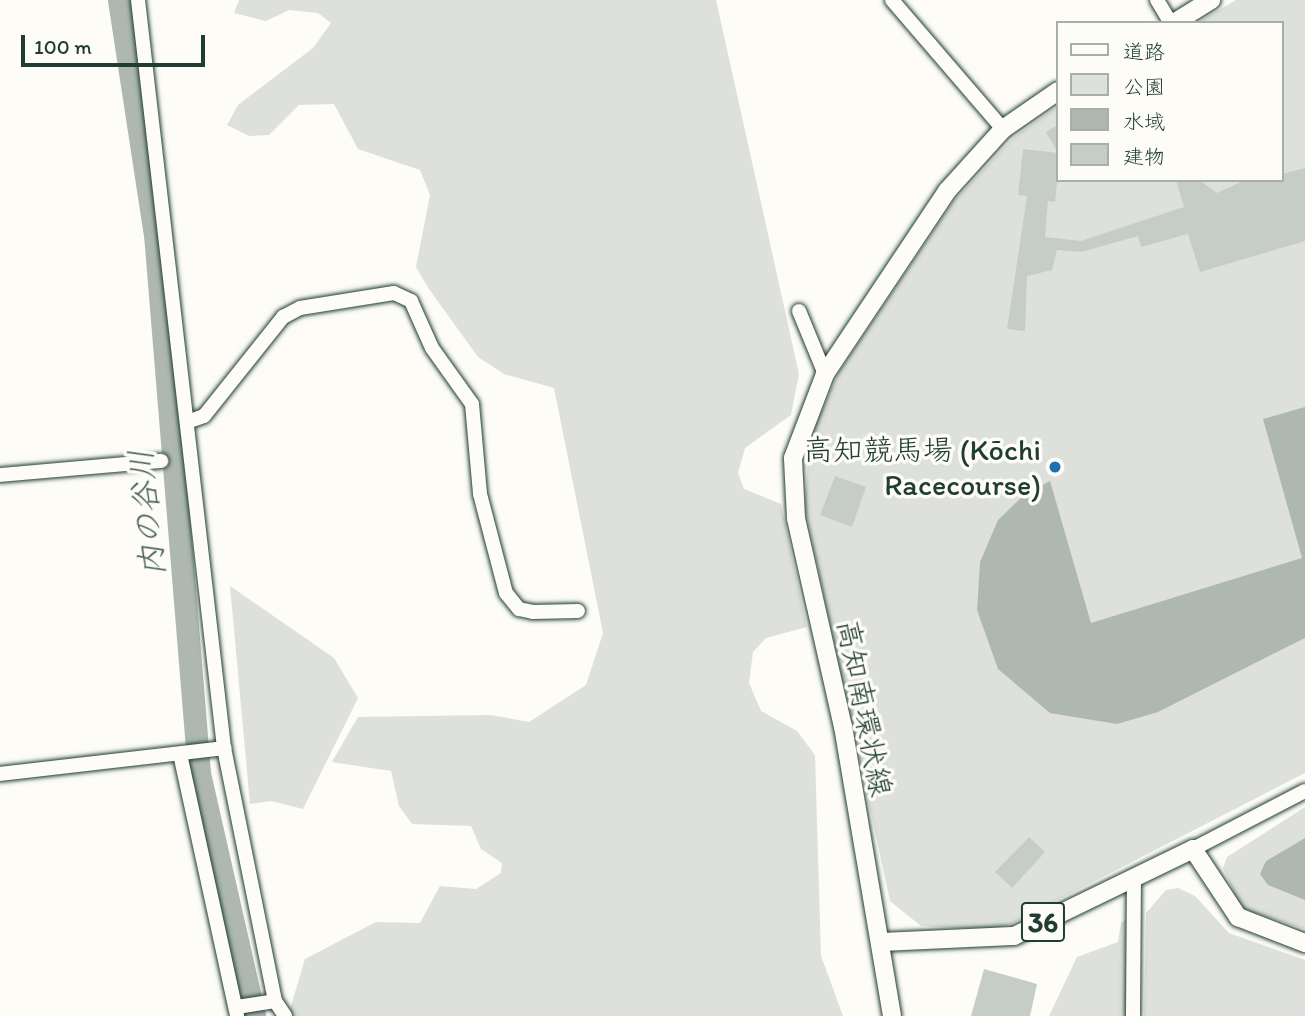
<!DOCTYPE html>
<html>
<head>
<meta charset="utf-8">
<style>
	body { margin:0 }
	#map { position:relative; width:1305px; height:1016px; overflow:hidden; background:#fdfcf7; font-family:Itim,"Klee One",sans-serif }
	div>[style] { position:absolute }
	.green>* { inset:0; background:#dde0db }
	.water>* { inset:0; background:#aeb8b1 }
	.river>* { height:23px; margin:-11.5px; padding:0 11.5px; transform-origin:11.5px; border-radius:11.5px; background:#aeb8b1 }
	.building>* { inset:0; background:#c6cdc7 }
	.roads { filter:drop-shadow(0 0 2px #1f3d34) drop-shadow(0 0 2px #1f3d34) }
	.minor>* { height:14px; margin:-7px; padding:0 7px; transform-origin:7px; border-radius:7px; background:#fdfcf7 }
	.major>* { height:18px; margin:-9px; padding:0 9px; transform-origin:9px; border-radius:9px; background:#fdfcf7 }
	.dots>* { width:19px; height:19px; translate:-50% -50%; box-sizing:border-box; border:4px solid #fdfcf7; border-radius:50% }
	span { translate:-50% -50%; white-space:nowrap; text-align:center; line-height:1.15; -webkit-text-stroke:7px #fdfcf7; paint-order:stroke }
	.shield-label span { padding:2px 5px; background:#fdfcf7; border:2px solid; border-radius:5px; -webkit-text-stroke-width:0 }
	.shield-label { font-size:28px; color:#1f3d34; font-weight:700 }
	.poi-label { font-size:30px; color:#1f3d34 }
	.right { translate:-100% -50%; text-align:right }
	.street-label { font-size:30px; color:#1f3d34 }
	.water-label { font-size:32px; color:#435c53; font-style:italic }
	.legend { position:absolute; left:1056px; top:21px; width:228px; height:161px; box-sizing:border-box; background:#fdfcf7; border:2px solid #a4b0a9; margin:0; padding:9px 12px; list-style:none; font-size:21px; color:#1f3d34 }
	.legend li { display:flex; align-items:center; gap:14px; height:35px }
	.legend b { width:35px; border:2px solid #a4b0a9 }
	.scale { position:absolute; left:21px; top:35px; width:184px; height:32px; box-sizing:border-box; border:4px solid #1f3d34; border-top:0; padding-left:9px; font-size:21px; line-height:24px; white-space:nowrap; color:#1f3d34; -webkit-text-stroke:5px #fdfcf7; paint-order:stroke }
</style>
</head>
<body>
<div id="map">
	<div class="green">
		<i style="clip-path:polygon(239px 0,716px 0,799px 374px,791px 415px,745px 448px,738px 473px,744px 489px,781px 504px,807px 627px,766px 638px,753px 652px,749px 683px,761px 711px,797px 731px,815px 755px,821px 956px,843px 1016px,288px 1016px,305px 959px,376px 922px,420px 923px,440px 886px,476px 889px,501px 873px,502px 863px,481px 849px,471px 826px,412px 824px,399px 806px,391px 771px,332px 762px,358px 717px,491px 715px,529px 722px,586px 685px,603px 633px,554px 388px,504px 374px,478px 357px,429px 289px,416px 267px,430px 195px,420px 170px,358px 149px,334px 104px,299px 105px,269px 135px,249px 136px,227px 125px,238px 105px,313px 48px,331px 23px,318px 13px,289px 10px,266px 21px,234px 13px)"></i>
		<i style="clip-path:polygon(1236px 0,1305px 0,1305px 773px,1013px 923px,991px 930px,921px 926px,890px 901px,805px 508px,809px 440px,839px 372px,953px 202px,1013px 138px,1058px 106px,1058px 180px,1282px 180px,1282px 23px,1197px 23px)"></i>
		<i style="clip-path:polygon(230px 586px,334px 658px,358px 698px,303px 809px,271px 801px,250px 804px)"></i>
		<i style="clip-path:polygon(1305px 807px,1305px 929px,1258px 914px,1245px 916px,1223px 868px,1227px 857px)"></i>
		<i style="clip-path:polygon(1178px 888px,1195px 896px,1229px 933px,1305px 960px,1305px 1016px,1144px 1016px,1146px 913px,1166px 890px)"></i>
		<i style="clip-path:polygon(1132px 916px,1129px 1016px,1049px 1016px,1077px 957px,1118px 942px,1121px 923px)"></i>
	</div>
	<div class="water">
		<i style="clip-path:polygon(1305px 407px,1305px 638px,1158px 712px,1117px 724px,1050px 713px,998px 669px,977px 610px,980px 562px,998px 520px,1025px 494px,1050px 481px,1091px 623px,1302px 558px,1263px 419px)"></i>
		<i style="clip-path:polygon(1305px 838px,1305px 900px,1268px 885px,1260px 874px,1266px 861px)"></i>
	</div>
	<div class="river">
		<i style="left:119px;top:0;width:237px;rotate:81.3deg"></i>
		<i style="left:155px;top:234px;width:541px;rotate:85.33deg"></i>
		<i style="left:199px;top:773px;width:249px;rotate:77.2deg"></i>
	</div>
	<div class="building">
		<i style="clip-path:polygon(1058px 125px,1058px 173px,1055px 202px,1048px 201px,1045px 237px,1081px 241px,1184px 207px,1176px 180px,1199px 180px,1217px 193px,1245px 180px,1282px 180px,1282px 174px,1305px 168px,1305px 241px,1200px 272px,1188px 234px,1141px 247px,1138px 236px,1081px 252px,1057px 250px,1052px 270px,1027px 276px,1025px 331px,1007px 329px,1027px 196px,1018px 195px,1023px 149px,1058px 153px,1046px 132px)"></i>
		<i style="clip-path:polygon(835px 476px,866px 487px,852px 527px,820px 515px)"></i>
		<i style="clip-path:polygon(1029px 837px,1045px 852px,1012px 888px,995px 872px)"></i>
		<i style="clip-path:polygon(984px 969px,1037px 984px,1030px 1016px,971px 1016px)"></i>
	</div>
	<div class="roads">
		<div class="minor">
			<i style="left:138px;top:0;width:753px;rotate:83.44deg"></i>
			<i style="left:224px;top:748px;width:258px;rotate:78.6deg"></i>
			<i style="left:275px;top:1001px;width:18px;rotate:56deg"></i>
			<i style="left:892px;top:0;width:170px;rotate:49.3deg"></i>
			<i style="left:1157px;top:0;width:27px;rotate:59deg"></i>
			<i style="left:799px;top:311px;width:68px;rotate:67.6deg"></i>
			<i style="left:190px;top:421px;width:15px;rotate:-20deg"></i>
			<i style="left:204px;top:416px;width:127px;rotate:-51.4deg"></i>
			<i style="left:283px;top:317px;width:19px;rotate:-28deg"></i>
			<i style="left:300px;top:308px;width:95px;rotate:-9.1deg"></i>
			<i style="left:394px;top:293px;width:19px;rotate:25deg"></i>
			<i style="left:411px;top:301px;width:51px;rotate:65.9deg"></i>
			<i style="left:432px;top:348px;width:69px;rotate:54.5deg"></i>
			<i style="left:472px;top:404px;width:90px;rotate:84.9deg"></i>
			<i style="left:480px;top:494px;width:102px;rotate:75.3deg"></i>
			<i style="left:506px;top:593px;width:21px;rotate:51deg"></i>
			<i style="left:519px;top:609px;width:14px;rotate:12deg"></i>
			<i style="left:533px;top:612px;width:45px;rotate:-1.3deg"></i>
			<i style="left:0;top:475px;width:162px;rotate:-5deg"></i>
			<i style="left:180px;top:754px;width:268px;rotate:77.7deg"></i>
			<i style="left:0;top:774px;width:226px;rotate:-6.6deg"></i>
			<i style="left:1193px;top:849px;width:126px;rotate:-27.4deg"></i>
			<i style="left:237px;top:1007px;width:38px;rotate:-9deg"></i>
			<i style="left:1133px;top:1016px;width:139px;rotate:-89.6deg"></i>
		</div>
		<div class="major">
			<i style="left:1174px;top:23px;width:44px;rotate:-31.9deg"></i>
			<i style="left:880px;top:942px;width:134px;rotate:-2.6deg"></i>
			<i style="left:1014px;top:936px;width:199px;rotate:-25.9deg"></i>
			<i style="left:1193px;top:849px;width:82px;rotate:56.5deg"></i>
			<i style="left:1238px;top:917px;width:72px;rotate:21.2deg"></i>
			<i style="left:892px;top:1016px;width:293px;rotate:-99.6deg"></i>
			<i style="left:843px;top:727px;width:214px;rotate:-102.7deg"></i>
			<i style="left:796px;top:518px;width:60px;rotate:-92.9deg"></i>
			<i style="left:793px;top:458px;width:90px;rotate:-69.1deg"></i>
			<i style="left:825px;top:374px;width:220px;rotate:-56.3deg"></i>
			<i style="left:947px;top:191px;width:84px;rotate:-47.9deg"></i>
			<i style="left:1003px;top:129px;width:67px;rotate:-34.6deg"></i>
		</div>
	</div>
	<div class="dots">
		<i style="left:1055px;top:467px;background:#1f6fb2"></i>
	</div>
	<div class="shield-label">
		<span style="left:1043px;top:922px">36</span>
	</div>
	<div class="poi-label">
		<span class="right" style="left:1041px;top:467px">高知競馬場 (Kōchi<br>Racecourse)</span>
	</div>
	<div class="street-label">
		<span style="left:864px;top:708px;rotate:79deg">高知南環状線</span>
	</div>
	<div class="water-label">
		<span style="left:147px;top:513px;rotate:-96deg">内の谷川</span>
	</div>
	<ul class="legend">
	<li><b style="height:9px;background:#fdfcf7"></b>道路</li>
	<li><b style="height:19px;background:#dde0db"></b>公園</li>
	<li><b style="height:19px;background:#aeb8b1"></b>水域</li>
	<li><b style="height:19px;background:#c6cdc7"></b>建物</li>
	</ul>
	<div class="scale">100 m</div>
</div>
</body>
</html>
